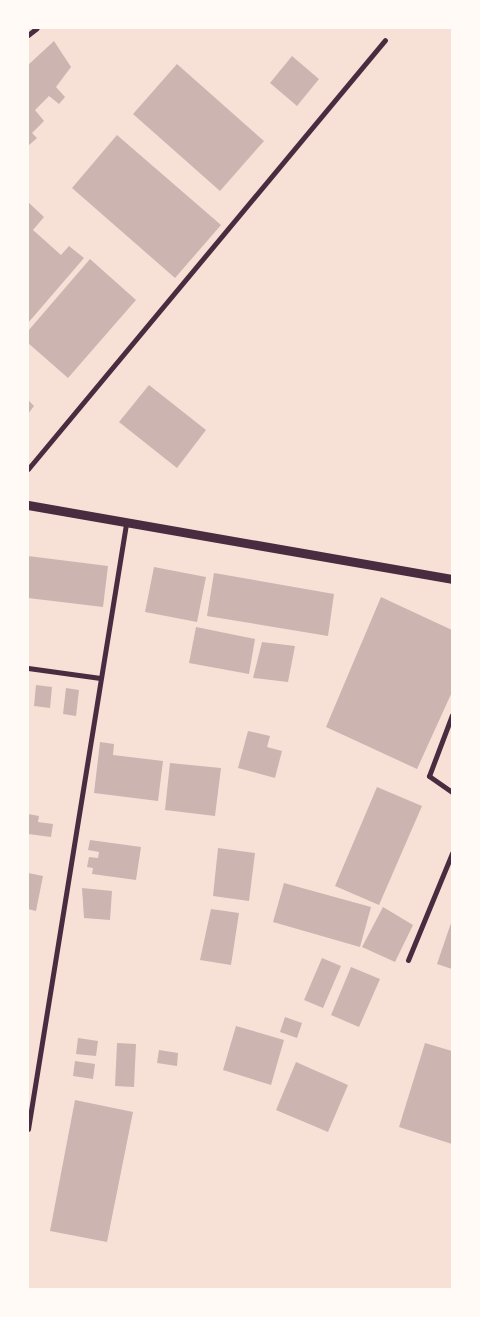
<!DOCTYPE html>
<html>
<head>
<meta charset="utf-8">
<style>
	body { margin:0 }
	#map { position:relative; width:480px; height:1317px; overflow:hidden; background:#f7e1d7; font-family:"Space Grotesk",sans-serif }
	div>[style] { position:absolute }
	.building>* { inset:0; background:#ccb4b1 }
	.minor>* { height:5px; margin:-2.5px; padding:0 2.5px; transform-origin:2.5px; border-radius:2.5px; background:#4a2c40 }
	.tertiary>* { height:9px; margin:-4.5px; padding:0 4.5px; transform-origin:4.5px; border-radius:4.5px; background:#4a2c40 }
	span { translate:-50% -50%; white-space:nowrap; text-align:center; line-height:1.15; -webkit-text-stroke:5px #fffaf5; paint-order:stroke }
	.frame { position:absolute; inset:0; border:29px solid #fffaf5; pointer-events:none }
</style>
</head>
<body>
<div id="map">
	<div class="building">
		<i style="clip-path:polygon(54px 41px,71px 67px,56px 87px,65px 97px,59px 104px,49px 96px,35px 110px,44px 121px,32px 133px,37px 138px,28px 146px,28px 65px)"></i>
		<i style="clip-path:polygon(292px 56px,319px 79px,297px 106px,270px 83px)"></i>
		<i style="clip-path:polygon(177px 64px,264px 141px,220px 191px,133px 114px)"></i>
		<i style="clip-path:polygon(117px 135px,221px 225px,175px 278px,72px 188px)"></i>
		<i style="clip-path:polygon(28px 202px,44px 217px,33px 230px,61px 255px,69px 246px,84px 258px,28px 323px)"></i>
		<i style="clip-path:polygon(90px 259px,136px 300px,68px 378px,28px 343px,28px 331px)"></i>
		<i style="clip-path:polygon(149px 385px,206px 430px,177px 468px,119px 422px)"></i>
		<i style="clip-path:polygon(28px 400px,34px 406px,28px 414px)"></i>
		<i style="clip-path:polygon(28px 556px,108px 566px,103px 607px,28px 598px)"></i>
		<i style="clip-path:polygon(154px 567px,206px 577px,197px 622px,145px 612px)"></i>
		<i style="clip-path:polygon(214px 573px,334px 594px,328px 636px,207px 616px)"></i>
		<i style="clip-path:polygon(381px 597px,452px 630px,452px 692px,417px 769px,326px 727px)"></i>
		<i style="clip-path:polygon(196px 627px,255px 639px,249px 674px,189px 663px)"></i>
		<i style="clip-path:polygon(262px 642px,295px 646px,288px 682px,253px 678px)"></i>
		<i style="clip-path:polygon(36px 685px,52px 687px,50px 708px,34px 706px)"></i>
		<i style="clip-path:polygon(66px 688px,79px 690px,76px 716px,63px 714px)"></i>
		<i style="clip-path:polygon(248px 731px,270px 736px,267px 747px,282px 751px,275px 778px,238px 768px)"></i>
		<i style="clip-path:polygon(100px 742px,114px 744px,113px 755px,163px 761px,158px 801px,94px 793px)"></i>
		<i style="clip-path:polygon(170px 763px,221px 768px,215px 816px,165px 810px)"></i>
		<i style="clip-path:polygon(377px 787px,422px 806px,379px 905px,335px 886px)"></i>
		<i style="clip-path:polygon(28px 814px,39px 816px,38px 822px,53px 824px,51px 837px,28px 834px)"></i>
		<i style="clip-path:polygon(90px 840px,141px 847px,136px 880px,92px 874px,93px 868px,87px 867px,89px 857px,98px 858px,99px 852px,88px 850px)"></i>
		<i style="clip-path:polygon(218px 848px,255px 853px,249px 901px,213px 896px)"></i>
		<i style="clip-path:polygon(28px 873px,43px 876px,36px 911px,28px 909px)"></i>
		<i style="clip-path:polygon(284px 883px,371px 907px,360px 947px,273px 922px)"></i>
		<i style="clip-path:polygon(82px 888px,112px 891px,110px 920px,84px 918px)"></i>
		<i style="clip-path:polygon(383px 907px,413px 925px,395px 962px,362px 947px)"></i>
		<i style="clip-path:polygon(211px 909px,239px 913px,231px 965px,200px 960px)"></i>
		<i style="clip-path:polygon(452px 920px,452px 969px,437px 964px)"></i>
		<i style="clip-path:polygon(322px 958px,341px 966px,323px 1008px,304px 1000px)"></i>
		<i style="clip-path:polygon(351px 967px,380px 979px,359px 1027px,331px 1015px)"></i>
		<i style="clip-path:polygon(285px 1017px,302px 1023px,297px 1038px,280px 1032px)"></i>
		<i style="clip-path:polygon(236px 1026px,284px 1040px,271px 1085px,223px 1070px)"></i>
		<i style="clip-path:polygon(78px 1038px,98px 1041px,96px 1056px,76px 1054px)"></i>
		<i style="clip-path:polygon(117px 1043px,136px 1044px,134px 1087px,115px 1086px)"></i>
		<i style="clip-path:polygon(425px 1043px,452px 1051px,452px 1144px,399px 1127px)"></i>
		<i style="clip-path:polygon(159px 1050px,178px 1053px,177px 1066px,157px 1063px)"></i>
		<i style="clip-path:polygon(75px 1061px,95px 1064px,93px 1079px,73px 1076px)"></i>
		<i style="clip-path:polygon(296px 1062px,348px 1085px,328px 1132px,276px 1110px)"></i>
		<i style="clip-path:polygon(75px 1100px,133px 1112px,107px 1242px,50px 1231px)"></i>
	</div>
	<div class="minor">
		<i style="left:28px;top:35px;width:11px;rotate:-38deg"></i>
		<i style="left:28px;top:469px;width:558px;rotate:-50.23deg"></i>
		<i style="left:28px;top:668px;width:73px;rotate:7.9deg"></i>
		<i style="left:452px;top:715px;width:65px;rotate:110.7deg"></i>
		<i style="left:429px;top:776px;width:28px;rotate:35deg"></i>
		<i style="left:408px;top:960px;width:116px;rotate:-67.6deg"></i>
		<i style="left:28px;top:1129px;width:613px;rotate:-80.8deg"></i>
	</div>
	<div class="tertiary">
		<i style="left:28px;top:505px;width:430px;rotate:9.9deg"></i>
	</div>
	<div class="frame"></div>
</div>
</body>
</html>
